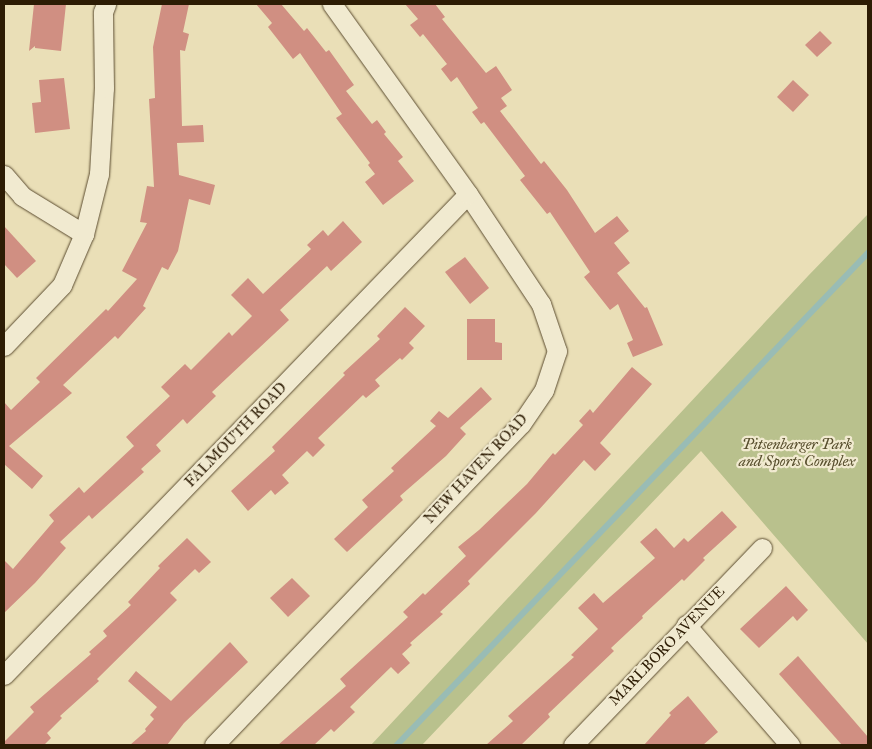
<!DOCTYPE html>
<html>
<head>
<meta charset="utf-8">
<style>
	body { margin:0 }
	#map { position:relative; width:872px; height:749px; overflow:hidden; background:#eadfb7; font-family:"IM FELL Great Primer",serif }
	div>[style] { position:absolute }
	.green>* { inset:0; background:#b9c18d }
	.stream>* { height:5.5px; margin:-2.75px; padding:0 2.75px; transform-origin:2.75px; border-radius:2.75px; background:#99bcb5 }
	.building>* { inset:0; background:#d08f82 }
	.roads { filter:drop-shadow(0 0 1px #5c4d31) drop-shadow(0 0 1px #5c4d31) }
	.minor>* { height:19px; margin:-9.5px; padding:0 9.5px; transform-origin:9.5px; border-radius:9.5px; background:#f1ead0 }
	span { translate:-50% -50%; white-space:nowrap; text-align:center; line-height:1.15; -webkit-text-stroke:4.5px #f1ead0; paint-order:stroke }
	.street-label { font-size:15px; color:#2d1c04 }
	.park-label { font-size:15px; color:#574e2d; font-style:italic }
	.frame { position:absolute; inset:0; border:5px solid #2d1c04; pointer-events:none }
</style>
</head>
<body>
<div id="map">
	<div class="green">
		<i style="clip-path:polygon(868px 214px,868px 644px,701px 451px,422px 745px,371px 745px,808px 276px)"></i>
	</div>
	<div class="stream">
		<i style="left:397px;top:745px;width:681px;rotate:-46.25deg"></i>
	</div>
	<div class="building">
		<i style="clip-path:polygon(34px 4px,66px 4px,61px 51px,35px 48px,35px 46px,29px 51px)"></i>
		<i style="clip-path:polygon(162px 4px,189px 4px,183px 32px,189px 34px,185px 51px,180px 50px,182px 126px,203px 125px,204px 142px,177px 143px,179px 175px,215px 185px,210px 205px,189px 199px,178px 251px,168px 270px,162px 267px,143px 306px,146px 308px,118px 339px,115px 336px,63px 385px,72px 393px,9px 446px,43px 476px,32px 489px,4px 464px,4px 402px,11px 410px,40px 382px,36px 378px,106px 309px,108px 311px,137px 279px,122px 271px,147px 223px,140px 222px,147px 186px,154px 187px,149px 99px,155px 98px,153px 47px)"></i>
		<i style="clip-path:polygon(256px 4px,281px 4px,304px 31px,307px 28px,326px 52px,329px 50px,354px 85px,346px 91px,372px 124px,377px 120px,386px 132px,384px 134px,403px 157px,398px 161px,414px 181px,383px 205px,365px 182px,375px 174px,368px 165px,370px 163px,336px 118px,342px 114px,300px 53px,293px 59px,268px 27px,272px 23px)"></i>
		<i style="clip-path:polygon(405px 4px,435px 4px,445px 17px,442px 19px,486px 73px,496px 66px,512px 90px,501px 98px,507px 106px,500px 111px,541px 164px,544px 161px,567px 190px,595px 233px,617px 216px,629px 231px,614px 243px,630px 263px,617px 273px,645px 308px,647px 307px,663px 345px,633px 357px,627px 343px,633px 340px,618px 304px,610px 310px,584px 277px,590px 272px,550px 212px,547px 214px,520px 180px,525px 176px,484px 122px,481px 124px,472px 112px,478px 108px,457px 77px,451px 82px,441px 69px,447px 64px,423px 34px,420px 37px,410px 25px,418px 19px)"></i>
		<i style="clip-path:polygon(820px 31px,832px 43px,817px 57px,805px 45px)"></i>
		<i style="clip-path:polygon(64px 78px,70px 129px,35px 133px,32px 103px,41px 102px,39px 80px)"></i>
		<i style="clip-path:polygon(793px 80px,809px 95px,793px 112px,777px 97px)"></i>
		<i style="clip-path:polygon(343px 221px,362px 242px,331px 271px,327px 266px,280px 310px,289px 320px,212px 392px,216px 396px,187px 424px,183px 419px,156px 445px,161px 451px,141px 469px,144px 472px,92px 519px,89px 515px,60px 542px,66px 548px,35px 583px,4px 613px,4px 560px,13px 569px,54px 521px,49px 515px,79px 487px,84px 493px,134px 446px,126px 437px,170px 396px,161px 387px,185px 364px,191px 370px,229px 332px,232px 336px,252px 316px,231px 295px,248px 278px,263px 294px,311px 249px,307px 245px,323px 230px,328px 236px)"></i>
		<i style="clip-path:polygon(4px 226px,36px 261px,17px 278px,4px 264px)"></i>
		<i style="clip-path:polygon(465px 257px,489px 288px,470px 304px,445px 272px)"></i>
		<i style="clip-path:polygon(405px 307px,425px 326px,409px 343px,414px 348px,402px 360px,400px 358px,375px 380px,380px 386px,366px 398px,363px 395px,318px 438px,325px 445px,313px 457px,307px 451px,282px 475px,289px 483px,275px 495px,271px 490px,248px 511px,231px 491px,275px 451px,272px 447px,345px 375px,343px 373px,380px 339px,377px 336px)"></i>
		<i style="clip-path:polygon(467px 319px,495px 319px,495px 342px,502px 343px,502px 360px,467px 360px)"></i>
		<i style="clip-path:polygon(632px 367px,652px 384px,600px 443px,611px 454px,595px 471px,584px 460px,536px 513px,468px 581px,470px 584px,440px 612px,443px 614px,410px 643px,412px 645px,402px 654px,410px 663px,398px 674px,391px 667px,350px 707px,355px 712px,334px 732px,331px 729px,314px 745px,278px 745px,346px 686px,340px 679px,408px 617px,403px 612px,423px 593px,425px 595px,466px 556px,458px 547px,479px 530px,527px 484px,553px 453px,555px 455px,583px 425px,579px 421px,590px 409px,593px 413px)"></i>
		<i style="clip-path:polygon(481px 387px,492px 399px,460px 428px,466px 434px,446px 456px,400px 496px,403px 500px,347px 552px,334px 539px,368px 507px,362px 500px,394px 471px,391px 468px,436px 426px,430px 421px,439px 411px,448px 418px)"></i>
		<i style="clip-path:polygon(722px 511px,737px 527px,703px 558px,705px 560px,684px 581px,682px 579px,642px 616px,643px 618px,611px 648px,614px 651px,548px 714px,550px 717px,521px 745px,486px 745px,513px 721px,508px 716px,574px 657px,571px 655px,598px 629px,578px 608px,594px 593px,603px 603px,655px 558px,640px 542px,656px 528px,674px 548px,684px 538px,688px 542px)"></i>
		<i style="clip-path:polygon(187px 538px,211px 562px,199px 573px,195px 569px,170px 593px,177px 600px,97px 679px,99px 681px,60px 716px,62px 718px,47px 733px,51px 738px,44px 745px,4px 745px,4px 742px,34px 712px,30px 707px,91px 654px,89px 652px,107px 636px,103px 631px,131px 605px,128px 602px,160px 568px,158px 566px)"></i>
		<i style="clip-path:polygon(292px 578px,310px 596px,288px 617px,270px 598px)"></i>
		<i style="clip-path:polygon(786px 586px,808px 610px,797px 621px,793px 616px,759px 648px,740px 629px)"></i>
		<i style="clip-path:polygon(230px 642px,248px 662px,184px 723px,167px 745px,130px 745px,146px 731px,145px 729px,154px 719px,150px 715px,157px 707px,128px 681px,136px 671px,171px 701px)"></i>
		<i style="clip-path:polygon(798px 656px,868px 737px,868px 745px,842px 745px,779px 674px)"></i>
		<i style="clip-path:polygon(688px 696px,718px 732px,703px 745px,644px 745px,671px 715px,669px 713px)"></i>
	</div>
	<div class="roads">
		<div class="minor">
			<i style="left:4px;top:175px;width:28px;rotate:49deg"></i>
			<i style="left:22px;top:196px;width:73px;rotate:31.5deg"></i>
			<i style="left:4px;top:346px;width:84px;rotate:-46.4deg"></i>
			<i style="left:62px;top:285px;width:56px;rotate:-66.7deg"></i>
			<i style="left:84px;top:234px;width:62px;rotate:-76deg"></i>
			<i style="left:99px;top:174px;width:86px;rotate:-86.7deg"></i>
			<i style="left:104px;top:88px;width:76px;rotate:-90.8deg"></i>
			<i style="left:103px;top:12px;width:9px;rotate:-69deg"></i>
			<i style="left:686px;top:625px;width:159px;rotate:49.1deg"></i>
			<i style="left:4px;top:675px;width:668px;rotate:-46.03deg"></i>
			<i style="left:214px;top:745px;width:444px;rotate:-46.3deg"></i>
			<i style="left:521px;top:424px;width:41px;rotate:-55.9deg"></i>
			<i style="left:544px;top:390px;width:41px;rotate:-71.6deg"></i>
			<i style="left:557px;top:351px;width:50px;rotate:-108.8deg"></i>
			<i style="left:541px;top:304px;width:132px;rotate:-123.6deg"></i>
			<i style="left:468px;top:194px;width:234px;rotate:-125.6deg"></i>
			<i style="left:573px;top:745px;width:273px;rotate:-46.2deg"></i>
		</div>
	</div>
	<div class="street-label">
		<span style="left:236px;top:435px;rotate:-46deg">FALMOUTH ROAD</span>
		<span style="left:476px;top:469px;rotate:-47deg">NEW HAVEN ROAD</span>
		<span style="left:667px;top:646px;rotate:-46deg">MARLBORO AVENUE</span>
	</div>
	<div class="park-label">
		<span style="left:797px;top:453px">Pitsenbarger Park<br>and Sports Complex</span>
	</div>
	<div class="frame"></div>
</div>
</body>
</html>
